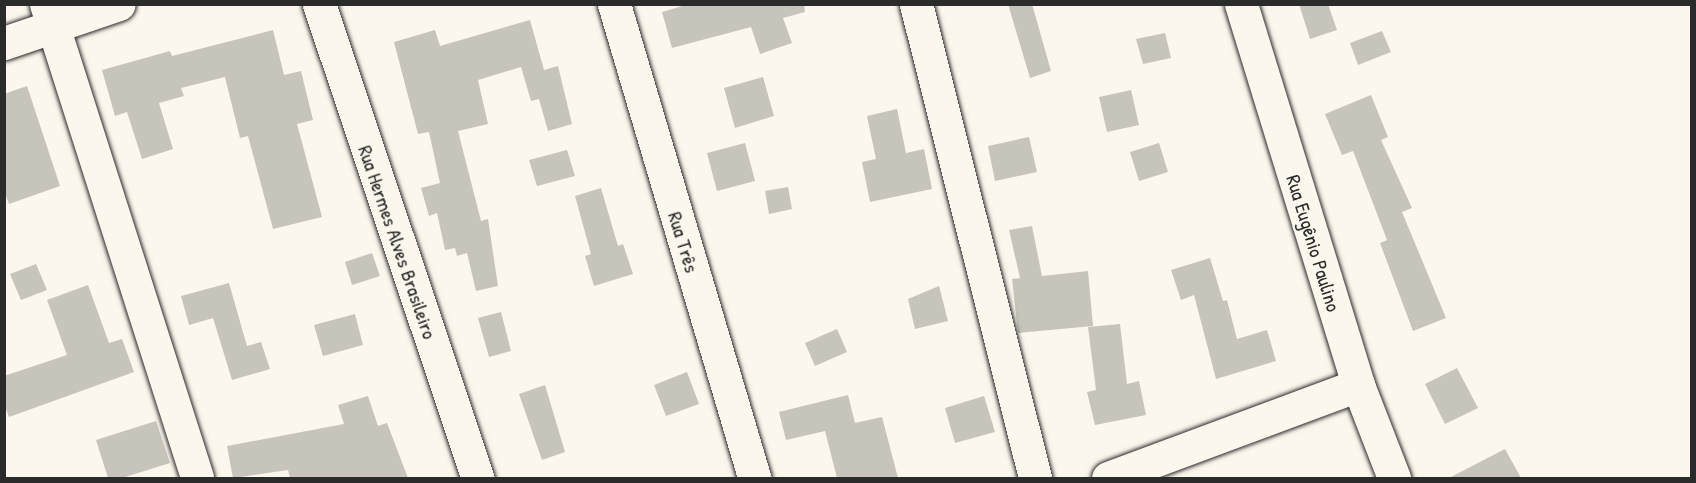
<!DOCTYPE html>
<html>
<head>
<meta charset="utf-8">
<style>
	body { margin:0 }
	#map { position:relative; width:1696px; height:483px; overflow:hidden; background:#fbf7ec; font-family:"Patrick Hand",sans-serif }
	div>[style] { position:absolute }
	.building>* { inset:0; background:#c7c4bc }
	.roads { filter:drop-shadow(0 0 2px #2b2b2b) drop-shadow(0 0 2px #2b2b2b) }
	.minor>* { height:33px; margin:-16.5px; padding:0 16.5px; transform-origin:16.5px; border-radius:16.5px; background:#fbf7ec }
	.tertiary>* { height:33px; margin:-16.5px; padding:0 16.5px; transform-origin:16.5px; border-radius:16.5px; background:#fbf7ec }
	span { translate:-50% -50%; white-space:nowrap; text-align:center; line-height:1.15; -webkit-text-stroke:4.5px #fbf7ec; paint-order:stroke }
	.street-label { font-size:20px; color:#2b2b2b }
	.frame { position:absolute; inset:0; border:6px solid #2b2b2b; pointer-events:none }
</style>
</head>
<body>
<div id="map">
	<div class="building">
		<i style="clip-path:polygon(689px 4px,804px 4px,805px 12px,783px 18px,792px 43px,760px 54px,751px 27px,672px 48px,662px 12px)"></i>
		<i style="clip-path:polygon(1008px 4px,1032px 4px,1051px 71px,1030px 78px)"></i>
		<i style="clip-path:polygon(1299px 4px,1328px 4px,1337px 30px,1310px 39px)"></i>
		<i style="clip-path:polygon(530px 20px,544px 70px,558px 66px,572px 124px,548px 131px,539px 99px,531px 101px,521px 67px,478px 80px,488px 124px,458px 131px,481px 221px,488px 219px,498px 286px,476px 291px,467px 253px,457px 256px,455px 248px,445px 250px,437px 213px,429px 216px,421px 188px,440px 183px,429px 132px,418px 134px,394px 42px,435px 30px,440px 46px)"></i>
		<i style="clip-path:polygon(273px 30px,284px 75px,301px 71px,313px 120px,297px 124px,322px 217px,273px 229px,248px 136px,240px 138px,225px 77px,181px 88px,184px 96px,159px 103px,173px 149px,142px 159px,127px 112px,115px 116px,102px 70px,170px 51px,172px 56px)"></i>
		<i style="clip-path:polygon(1382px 31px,1391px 52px,1358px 65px,1350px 43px)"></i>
		<i style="clip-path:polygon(1165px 33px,1171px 58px,1143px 64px,1136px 39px)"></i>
		<i style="clip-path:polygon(763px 77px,774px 116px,735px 128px,724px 88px)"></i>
		<i style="clip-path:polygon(27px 86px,60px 186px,9px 204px,4px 191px,4px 94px)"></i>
		<i style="clip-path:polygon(1131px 90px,1139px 125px,1107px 132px,1099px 97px)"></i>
		<i style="clip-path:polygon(1371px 95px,1388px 137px,1381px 140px,1412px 208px,1402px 212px,1446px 318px,1413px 331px,1380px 243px,1387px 240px,1353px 151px,1342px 155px,1325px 114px)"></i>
		<i style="clip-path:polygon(897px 109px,906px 153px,924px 149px,932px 189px,870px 202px,862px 162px,876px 159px,867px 116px)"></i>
		<i style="clip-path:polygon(1029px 137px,1037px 172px,995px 181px,988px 146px)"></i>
		<i style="clip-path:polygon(745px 143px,755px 181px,717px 191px,707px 153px)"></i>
		<i style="clip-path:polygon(1159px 143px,1168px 172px,1139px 181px,1130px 152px)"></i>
		<i style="clip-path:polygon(567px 150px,575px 176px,537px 186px,529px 160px)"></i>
		<i style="clip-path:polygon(788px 187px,792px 209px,769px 214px,765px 191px)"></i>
		<i style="clip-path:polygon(601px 188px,618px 246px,623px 244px,633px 274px,594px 286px,585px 256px,591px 254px,575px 196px)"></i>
		<i style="clip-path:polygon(1032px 226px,1042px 276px,1088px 271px,1093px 326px,1018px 333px,1012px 279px,1020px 278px,1009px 230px)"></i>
		<i style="clip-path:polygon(372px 253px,380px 276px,352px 285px,345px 262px)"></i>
		<i style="clip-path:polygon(1210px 258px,1223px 301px,1227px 300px,1237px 339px,1267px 330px,1276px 361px,1216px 379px,1194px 295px,1181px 300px,1171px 270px)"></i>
		<i style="clip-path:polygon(36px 264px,47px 290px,21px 300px,10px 274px)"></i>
		<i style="clip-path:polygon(229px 283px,247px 346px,261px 342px,270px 369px,232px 380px,213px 318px,189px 325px,181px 296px)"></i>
		<i style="clip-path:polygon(88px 285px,109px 343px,122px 339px,134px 372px,9px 417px,4px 404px,4px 376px,67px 355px,47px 300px)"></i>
		<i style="clip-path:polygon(939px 286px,948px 321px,915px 329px,908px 299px)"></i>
		<i style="clip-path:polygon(501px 312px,511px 351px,489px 357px,478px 318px)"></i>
		<i style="clip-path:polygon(355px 314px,363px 345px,323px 356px,314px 325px)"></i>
		<i style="clip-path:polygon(1120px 324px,1127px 384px,1139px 381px,1146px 415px,1095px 425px,1087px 392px,1096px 390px,1088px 327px)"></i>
		<i style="clip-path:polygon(837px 329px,847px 352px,815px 366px,805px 343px)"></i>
		<i style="clip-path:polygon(1457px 368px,1478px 408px,1445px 424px,1425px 384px)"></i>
		<i style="clip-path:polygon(687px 372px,699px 404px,666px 416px,654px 385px)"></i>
		<i style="clip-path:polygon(545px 385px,565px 452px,542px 460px,519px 394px)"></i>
		<i style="clip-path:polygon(848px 395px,855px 423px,882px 417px,898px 478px,837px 478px,825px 431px,786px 440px,779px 412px)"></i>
		<i style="clip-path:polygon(368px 396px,378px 426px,387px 423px,408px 478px,290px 478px,288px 470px,233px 478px,227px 446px,344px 424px,338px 405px)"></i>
		<i style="clip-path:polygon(984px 396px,995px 432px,955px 443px,945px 408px)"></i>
		<i style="clip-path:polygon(156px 421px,170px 463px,122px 478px,108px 478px,96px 440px)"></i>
		<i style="clip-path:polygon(1505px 449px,1521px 478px,1449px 478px)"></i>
	</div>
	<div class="roads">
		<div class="minor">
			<i style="left:46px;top:4px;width:497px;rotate:72.3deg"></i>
			<i style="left:319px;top:4px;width:500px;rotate:71.5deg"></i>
			<i style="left:614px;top:4px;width:494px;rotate:73.5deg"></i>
			<i style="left:916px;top:4px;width:489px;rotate:75.9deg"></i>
			<i style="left:1241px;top:4px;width:399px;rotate:72.9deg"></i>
			<i style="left:1358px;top:385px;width:100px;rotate:68.8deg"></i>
			<i style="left:1108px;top:478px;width:267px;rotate:-20.4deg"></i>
		</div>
		<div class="tertiary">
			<i style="left:4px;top:43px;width:121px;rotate:-18.7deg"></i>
		</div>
	</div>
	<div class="street-label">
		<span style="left:398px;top:242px;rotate:71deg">Rua Hermes Alves Brasileiro</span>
		<span style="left:684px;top:242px;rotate:73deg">Rua Três</span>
		<span style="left:1314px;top:243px;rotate:73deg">Rua Eugênio Paulino</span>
	</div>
	<div class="frame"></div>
</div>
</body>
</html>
